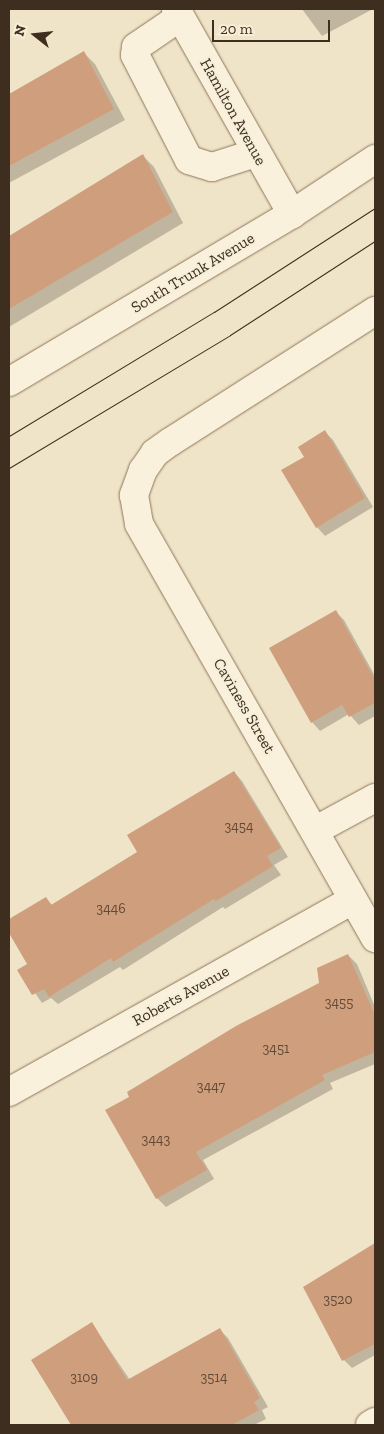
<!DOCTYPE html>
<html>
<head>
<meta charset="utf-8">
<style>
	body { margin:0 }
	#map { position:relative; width:384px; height:1434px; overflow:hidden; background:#f0e4c8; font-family:"Zilla Slab",serif }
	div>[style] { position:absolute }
	.shadow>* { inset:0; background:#0003 }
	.building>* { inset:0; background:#cf9f7d }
	.roads { filter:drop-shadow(0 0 1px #8d765c) drop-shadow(0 0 1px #8d765c) }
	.minor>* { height:28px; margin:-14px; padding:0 14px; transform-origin:14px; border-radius:14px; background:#faf1dc }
	.tram>* { height:1px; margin:-0.5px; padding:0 0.5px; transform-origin:0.5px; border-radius:0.5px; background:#3d2e20 }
	span { translate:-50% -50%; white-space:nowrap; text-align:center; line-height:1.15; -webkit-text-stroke:4px #f7eed8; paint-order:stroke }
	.number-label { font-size:14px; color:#624a37 }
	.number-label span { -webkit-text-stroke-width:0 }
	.street-label { font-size:16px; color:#3d2e20 }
	.frame { position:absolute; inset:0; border:10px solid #3d2e20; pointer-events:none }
	.north { position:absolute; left:10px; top:10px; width:50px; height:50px; -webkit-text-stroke:4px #f7eed8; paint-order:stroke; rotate:286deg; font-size:14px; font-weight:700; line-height:20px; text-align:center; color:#3d2e20 }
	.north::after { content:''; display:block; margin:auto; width:18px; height:22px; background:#3d2e20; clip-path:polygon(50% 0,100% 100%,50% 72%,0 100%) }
	.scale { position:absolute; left:212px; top:20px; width:118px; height:22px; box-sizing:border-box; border:2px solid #3d2e20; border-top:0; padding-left:6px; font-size:15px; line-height:18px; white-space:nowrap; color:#3d2e20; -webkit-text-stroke:4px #f7eed8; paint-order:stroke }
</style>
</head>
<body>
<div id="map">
	<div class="shadow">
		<i style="clip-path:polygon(302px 9px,373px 9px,322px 36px)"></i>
		<i style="clip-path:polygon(84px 53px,95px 64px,125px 120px,9px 183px,9px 95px)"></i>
		<i style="clip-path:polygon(142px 155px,154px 167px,183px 223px,9px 327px,9px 237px)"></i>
		<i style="clip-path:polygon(325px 432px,333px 440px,373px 507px,325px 536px,317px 527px)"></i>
		<i style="clip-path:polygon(336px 612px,344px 620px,375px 676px,375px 716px,359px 725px,349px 714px,320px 731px,312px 722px)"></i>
		<i style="clip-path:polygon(234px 772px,242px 781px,288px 857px,274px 865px,281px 875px,225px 909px,223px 907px,123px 970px,120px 967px,58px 1004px,51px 998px,42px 1003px,19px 970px,29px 964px,9px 930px,9px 920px,46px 898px,52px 905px,138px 852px)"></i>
		<i style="clip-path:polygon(348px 955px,357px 964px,375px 1007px,375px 1064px,330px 1083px,333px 1089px,203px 1160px,214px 1179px,166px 1207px,157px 1198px,320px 984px)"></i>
		<i style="clip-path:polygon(375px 1244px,375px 1355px,352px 1368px,344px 1360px,305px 1287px)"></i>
		<i style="clip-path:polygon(92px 1324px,130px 1380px,220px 1330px,228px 1338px,268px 1407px,262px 1410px,266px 1419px,254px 1425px,73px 1425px,33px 1360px)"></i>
	</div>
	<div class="building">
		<i style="clip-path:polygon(84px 51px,114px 109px,9px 166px,9px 94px)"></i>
		<i style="clip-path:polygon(143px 154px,173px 212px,9px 309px,9px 236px)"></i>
		<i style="clip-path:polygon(325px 430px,365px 498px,316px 528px,281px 470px,304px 457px,298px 447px)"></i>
		<i style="clip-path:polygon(336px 610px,375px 680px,375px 703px,349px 717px,342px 705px,311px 723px,269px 648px)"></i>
		<i style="clip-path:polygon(234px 771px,281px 848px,267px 856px,273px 866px,216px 901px,214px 899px,113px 962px,111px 958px,49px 997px,44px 989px,32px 995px,17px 970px,27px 964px,9px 933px,9px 919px,46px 897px,51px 905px,137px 852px,127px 835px)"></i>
		<i style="clip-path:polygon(348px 954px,375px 1015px,375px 1052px,322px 1075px,325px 1080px,196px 1152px,207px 1170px,156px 1199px,105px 1110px,129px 1097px,127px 1092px,236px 1026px,319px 983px,317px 968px)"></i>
		<i style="clip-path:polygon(375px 1243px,375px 1344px,342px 1361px,303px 1287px)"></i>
		<i style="clip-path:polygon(92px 1322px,127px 1380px,220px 1328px,260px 1398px,254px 1402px,259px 1410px,232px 1425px,71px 1425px,31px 1360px)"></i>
	</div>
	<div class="roads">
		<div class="minor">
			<i style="left:176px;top:9px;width:236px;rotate:60.5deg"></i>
			<i style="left:180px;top:17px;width:53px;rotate:145.7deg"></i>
			<i style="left:136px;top:47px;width:8px;rotate:97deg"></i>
			<i style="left:135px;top:55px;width:118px;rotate:62.8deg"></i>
			<i style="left:189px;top:160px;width:24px;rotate:17deg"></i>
			<i style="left:212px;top:167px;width:46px;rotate:-17.7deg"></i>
			<i style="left:375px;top:311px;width:243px;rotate:147.4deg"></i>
			<i style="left:170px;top:442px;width:19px;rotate:144deg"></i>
			<i style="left:155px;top:453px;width:21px;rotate:125deg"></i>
			<i style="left:143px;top:470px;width:27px;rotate:110deg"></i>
			<i style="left:134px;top:495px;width:29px;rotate:80deg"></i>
			<i style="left:139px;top:524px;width:477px;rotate:60.3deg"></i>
			<i style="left:9px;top:382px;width:329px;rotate:-30.7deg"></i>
			<i style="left:292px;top:214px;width:100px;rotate:-33.5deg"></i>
			<i style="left:316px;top:830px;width:67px;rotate:-28.5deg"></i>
			<i style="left:9px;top:1092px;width:393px;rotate:-29.2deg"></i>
			<i style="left:370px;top:1425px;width:6px;rotate:-31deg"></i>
		</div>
	</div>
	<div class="tram">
		<i style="left:9px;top:436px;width:240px;rotate:-31.2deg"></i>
		<i style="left:214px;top:312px;width:192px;rotate:-32.9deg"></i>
		<i style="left:9px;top:468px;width:258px;rotate:-31deg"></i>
		<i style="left:230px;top:335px;width:173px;rotate:-33deg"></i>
	</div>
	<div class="number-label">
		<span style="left:239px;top:827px">3454</span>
		<span style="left:111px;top:909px">3446</span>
		<span style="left:339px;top:1003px">3455</span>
		<span style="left:276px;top:1049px">3451</span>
		<span style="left:211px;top:1087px">3447</span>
		<span style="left:156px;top:1140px">3443</span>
		<span style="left:338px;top:1300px">3520</span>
		<span style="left:84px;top:1378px">3109</span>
		<span style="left:214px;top:1378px">3514</span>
	</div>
	<div class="street-label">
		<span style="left:233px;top:112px;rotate:61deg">Hamilton Avenue</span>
		<span style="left:193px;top:273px;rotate:-31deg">South Trunk Avenue</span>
		<span style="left:244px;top:706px;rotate:60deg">Caviness Street</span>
		<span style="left:181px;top:996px;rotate:-29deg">Roberts Avenue</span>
	</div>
	<div class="frame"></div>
	<div class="north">N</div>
	<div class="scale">20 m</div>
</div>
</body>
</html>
